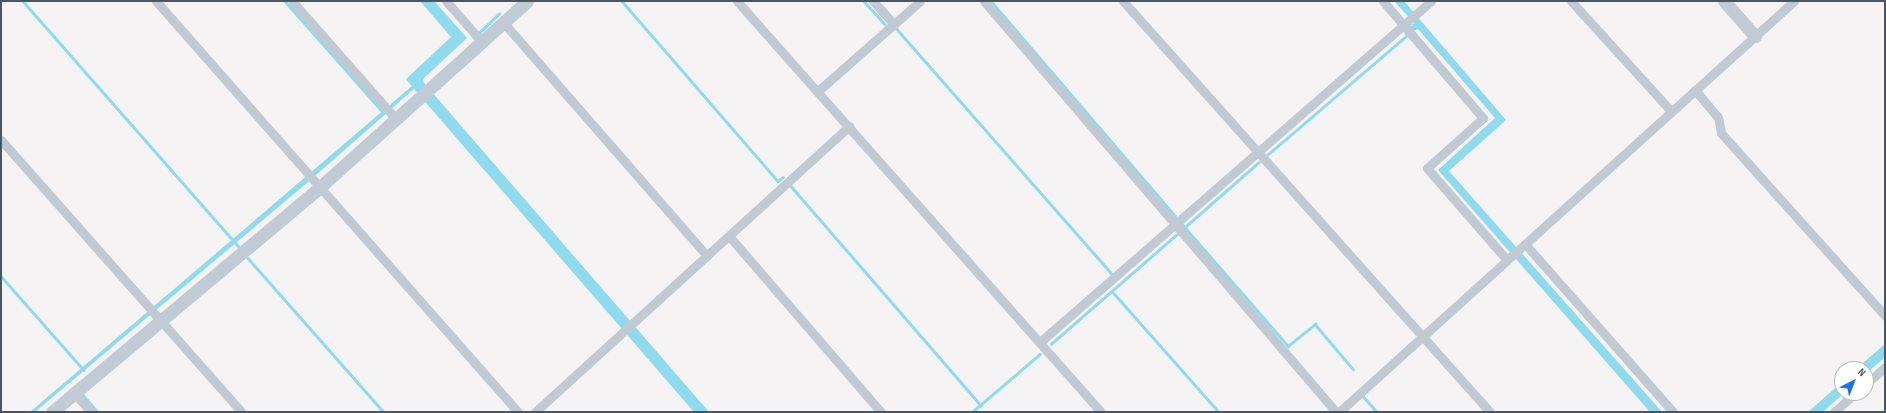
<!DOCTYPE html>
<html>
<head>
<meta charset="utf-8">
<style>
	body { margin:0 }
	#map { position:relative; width:1886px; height:413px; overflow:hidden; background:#f5f3f3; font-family:"Sofia Sans Condensed",sans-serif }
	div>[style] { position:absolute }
	.water>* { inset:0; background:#90daee }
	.stream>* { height:2.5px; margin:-1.25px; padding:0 1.25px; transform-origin:1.25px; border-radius:1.25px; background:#90daee }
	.street>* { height:9px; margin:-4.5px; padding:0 4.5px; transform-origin:4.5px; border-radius:4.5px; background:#c1cad2 }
	.secondary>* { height:13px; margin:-6.5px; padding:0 6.5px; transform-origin:6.5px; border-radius:6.5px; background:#c1cbd6 }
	span { translate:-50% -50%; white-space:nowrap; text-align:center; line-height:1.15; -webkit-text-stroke:3px #fff; paint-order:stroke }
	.frame { position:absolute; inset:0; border:2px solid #4a5661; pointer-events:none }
	.north { position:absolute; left:1834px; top:361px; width:40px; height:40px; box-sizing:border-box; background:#fff; border:1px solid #b7bbc0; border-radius:50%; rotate:42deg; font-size:11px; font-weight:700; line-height:16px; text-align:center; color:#4a5661 }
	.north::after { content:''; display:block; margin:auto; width:14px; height:18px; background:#1a73e8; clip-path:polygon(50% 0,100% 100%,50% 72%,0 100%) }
</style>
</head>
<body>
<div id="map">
	<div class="water">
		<i style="clip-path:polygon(420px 1px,434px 1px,467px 38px,423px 79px,424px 83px,709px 412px,694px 412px,414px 89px,307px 183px,35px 412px,30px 412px,412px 86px,406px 79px,451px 37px)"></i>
		<i style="clip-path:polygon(1394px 1px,1404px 1px,1506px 120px,1449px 171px,1662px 412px,1650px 412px,1438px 170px,1495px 118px,1418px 29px,1404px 35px,1414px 23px)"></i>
		<i style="clip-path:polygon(1885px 344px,1885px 357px,1866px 374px,1866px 369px,1856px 369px)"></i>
		<i style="clip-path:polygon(1842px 382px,1844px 393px,1823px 412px,1808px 412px)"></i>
	</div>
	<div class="stream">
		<i style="left:23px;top:1px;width:326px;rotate:48.7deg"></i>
		<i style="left:285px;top:1px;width:149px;rotate:48.5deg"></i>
		<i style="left:622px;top:1px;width:238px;rotate:49.1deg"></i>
		<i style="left:778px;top:181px;width:6px;rotate:-39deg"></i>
		<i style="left:864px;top:1px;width:31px;rotate:48deg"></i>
		<i style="left:991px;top:1px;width:286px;rotate:49.4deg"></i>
		<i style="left:896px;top:28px;width:327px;rotate:48.7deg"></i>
		<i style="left:479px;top:33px;width:28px;rotate:-44deg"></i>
		<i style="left:1266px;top:156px;width:186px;rotate:-40.6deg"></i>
		<i style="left:791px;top:186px;width:290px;rotate:49.1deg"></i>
		<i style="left:1182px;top:224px;width:162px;rotate:49deg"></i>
		<i style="left:1288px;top:346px;width:35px;rotate:-39deg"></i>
		<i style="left:1315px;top:324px;width:59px;rotate:49.8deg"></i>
		<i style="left:1185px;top:227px;width:98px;rotate:-41.3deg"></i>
		<i style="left:248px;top:258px;width:205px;rotate:48.6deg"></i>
		<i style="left:1px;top:276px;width:125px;rotate:48.6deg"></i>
		<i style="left:1112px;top:291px;width:162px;rotate:48.5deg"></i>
		<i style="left:1051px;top:344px;width:167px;rotate:-41.1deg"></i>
		<i style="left:83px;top:395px;width:23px;rotate:49deg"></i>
		<i style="left:1364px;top:397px;width:20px;rotate:49deg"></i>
		<i style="left:972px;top:412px;width:89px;rotate:-40.5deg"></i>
	</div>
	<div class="street">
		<i style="left:156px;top:1px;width:548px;rotate:48.63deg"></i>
		<i style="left:292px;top:1px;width:157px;rotate:48.6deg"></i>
		<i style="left:446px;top:1px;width:55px;rotate:48.7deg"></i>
		<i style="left:737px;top:1px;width:549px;rotate:48.47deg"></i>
		<i style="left:873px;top:1px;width:31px;rotate:48deg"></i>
		<i style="left:984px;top:1px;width:541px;rotate:49.42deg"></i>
		<i style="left:1123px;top:1px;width:551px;rotate:48.24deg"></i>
		<i style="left:1383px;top:1px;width:154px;rotate:49.5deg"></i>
		<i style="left:1483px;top:118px;width:75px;rotate:138.2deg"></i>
		<i style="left:1427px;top:168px;width:122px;rotate:49deg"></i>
		<i style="left:1571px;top:1px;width:149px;rotate:47.7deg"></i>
		<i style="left:503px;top:22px;width:310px;rotate:48.9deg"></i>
		<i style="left:1695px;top:90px;width:35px;rotate:50deg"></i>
		<i style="left:1718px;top:117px;width:16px;rotate:79deg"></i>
		<i style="left:1721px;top:133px;width:246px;rotate:48.1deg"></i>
		<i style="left:818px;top:91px;width:136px;rotate:-41.4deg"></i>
		<i style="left:1px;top:140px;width:363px;rotate:48.5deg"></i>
		<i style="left:729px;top:236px;width:233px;rotate:49.2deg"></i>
		<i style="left:1525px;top:244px;width:224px;rotate:48.6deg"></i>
		<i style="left:1040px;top:342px;width:519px;rotate:-41.09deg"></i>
		<i style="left:1866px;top:384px;width:25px;rotate:-42deg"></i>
		<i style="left:74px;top:393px;width:25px;rotate:48deg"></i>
		<i style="left:535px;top:412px;width:425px;rotate:-42.3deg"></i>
		<i style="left:1339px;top:412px;width:613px;rotate:-42.09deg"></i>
		<i style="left:1834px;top:412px;width:28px;rotate:-42deg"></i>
	</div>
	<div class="secondary">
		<i style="left:1724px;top:1px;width:47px;rotate:48.5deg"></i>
		<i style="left:52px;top:412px;width:350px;rotate:-40deg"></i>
		<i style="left:320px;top:187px;width:278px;rotate:-41.9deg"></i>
	</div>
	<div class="frame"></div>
	<div class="north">N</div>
</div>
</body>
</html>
